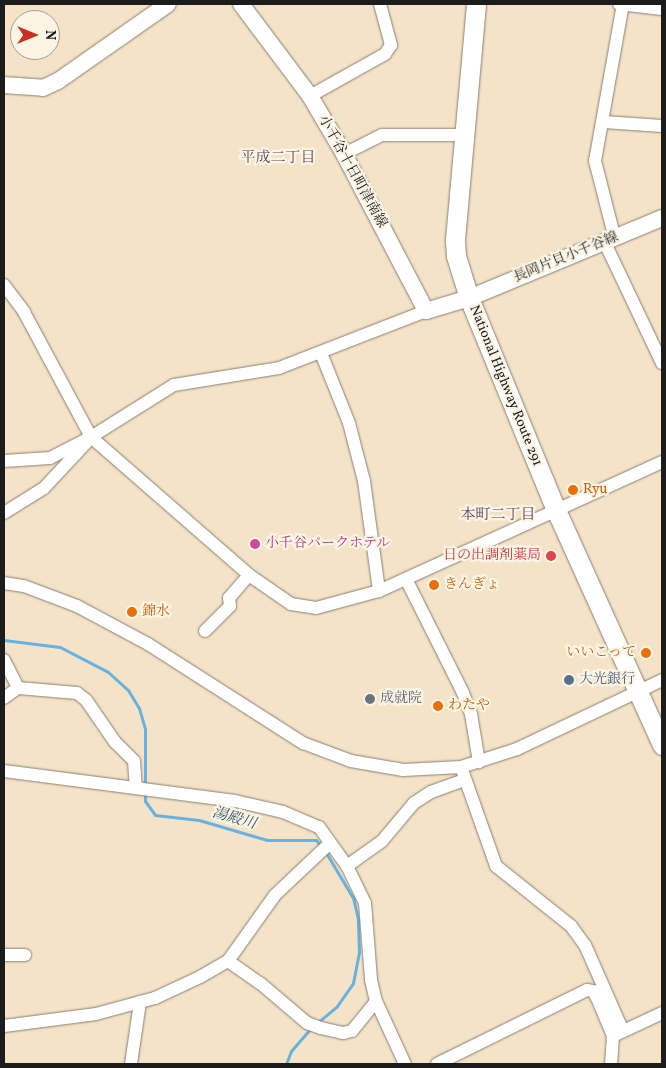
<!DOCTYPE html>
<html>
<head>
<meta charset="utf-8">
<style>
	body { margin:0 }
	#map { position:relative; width:666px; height:1068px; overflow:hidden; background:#f5e3c8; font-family:Vollkorn,"Noto Serif JP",serif }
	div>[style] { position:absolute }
	.stream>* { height:3px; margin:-1.5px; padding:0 1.5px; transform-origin:1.5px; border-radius:1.5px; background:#67b2e0 }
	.roads { filter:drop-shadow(0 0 1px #888072) drop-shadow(0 0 1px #888072) }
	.minor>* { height:12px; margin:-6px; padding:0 6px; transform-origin:6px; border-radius:6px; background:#fff }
	.major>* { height:16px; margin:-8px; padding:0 8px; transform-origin:8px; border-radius:8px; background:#fff }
	.highway>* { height:19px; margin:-9.5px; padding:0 9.5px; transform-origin:9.5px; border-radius:9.5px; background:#fff }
	.dots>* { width:14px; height:14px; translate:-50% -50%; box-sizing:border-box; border:2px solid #fcf5e5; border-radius:50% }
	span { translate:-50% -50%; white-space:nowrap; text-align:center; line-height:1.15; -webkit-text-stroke:4.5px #fcf5e5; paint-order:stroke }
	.street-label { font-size:14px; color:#1c1c1c }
	.food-label { font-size:14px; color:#c56008 }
	.left { translate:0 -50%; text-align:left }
	.right { translate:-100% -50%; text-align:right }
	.hotel-label { font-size:14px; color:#b23c85 }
	.health-label { font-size:14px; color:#be3a42 }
	.service-label { font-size:14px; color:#4e5e75 }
	.worship-label { font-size:14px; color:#5b616d }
	.neighbourhood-label { font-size:15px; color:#5a475a }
	.water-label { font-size:15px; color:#3a586a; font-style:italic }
	.frame { position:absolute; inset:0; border:5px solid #1c1c1c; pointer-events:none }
	.north { position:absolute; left:10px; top:10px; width:50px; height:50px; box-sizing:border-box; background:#fcf5e5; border:1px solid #a29e95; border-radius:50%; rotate:90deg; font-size:14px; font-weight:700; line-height:20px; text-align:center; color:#1c1c1c }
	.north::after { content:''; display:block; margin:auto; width:18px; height:22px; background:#c8321e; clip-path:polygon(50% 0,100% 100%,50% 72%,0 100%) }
</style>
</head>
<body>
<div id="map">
	<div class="stream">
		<i style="left:4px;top:640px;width:56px;rotate:7.1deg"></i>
		<i style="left:60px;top:647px;width:54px;rotate:27.5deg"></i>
		<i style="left:108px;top:672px;width:27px;rotate:42deg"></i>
		<i style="left:128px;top:690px;width:21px;rotate:59deg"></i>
		<i style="left:139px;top:708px;width:22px;rotate:74deg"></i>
		<i style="left:145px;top:729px;width:56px;rotate:90deg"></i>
		<i style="left:145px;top:791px;width:10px;rotate:90deg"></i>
		<i style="left:145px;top:801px;width:17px;rotate:54deg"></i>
		<i style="left:155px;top:815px;width:44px;rotate:6.5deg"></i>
		<i style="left:199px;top:820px;width:71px;rotate:16.4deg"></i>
		<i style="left:267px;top:840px;width:49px"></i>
		<i style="left:316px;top:840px;width:8px;rotate:50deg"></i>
		<i style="left:317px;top:1023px;width:26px;rotate:-40deg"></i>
		<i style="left:337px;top:1006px;width:28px;rotate:-55deg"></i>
		<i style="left:353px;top:983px;width:32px;rotate:-79deg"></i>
		<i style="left:359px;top:952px;width:33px;rotate:-92deg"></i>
		<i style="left:358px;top:919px;width:22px;rotate:-103deg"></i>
		<i style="left:353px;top:898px;width:55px;rotate:-120.8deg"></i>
		<i style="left:286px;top:1064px;width:14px;rotate:-69deg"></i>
		<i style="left:291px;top:1051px;width:32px;rotate:-49deg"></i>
	</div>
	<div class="roads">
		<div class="minor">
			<i style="left:619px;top:4px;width:43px;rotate:6.6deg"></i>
			<i style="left:310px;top:96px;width:86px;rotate:-29.2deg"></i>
			<i style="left:385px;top:54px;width:11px;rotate:-56deg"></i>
			<i style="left:391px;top:45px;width:42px;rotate:-105deg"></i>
			<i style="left:604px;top:122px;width:58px;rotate:3.9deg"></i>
			<i style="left:344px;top:154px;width:42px;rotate:-26.6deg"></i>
			<i style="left:382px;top:135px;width:82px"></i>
			<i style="left:615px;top:239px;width:81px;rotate:-104.4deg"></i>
			<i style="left:595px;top:161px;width:159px;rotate:-79.9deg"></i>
			<i style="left:605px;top:243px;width:133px;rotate:64.6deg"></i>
			<i style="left:4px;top:285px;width:34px;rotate:53deg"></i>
			<i style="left:24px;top:312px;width:142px;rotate:61.8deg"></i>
			<i style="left:91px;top:437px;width:210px;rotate:41.1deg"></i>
			<i style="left:249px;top:575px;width:51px;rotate:34.6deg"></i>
			<i style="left:291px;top:604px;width:25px;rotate:9deg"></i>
			<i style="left:316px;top:608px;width:65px;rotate:-15.1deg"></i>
			<i style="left:379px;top:591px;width:311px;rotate:-24.5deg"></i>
			<i style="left:321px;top:353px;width:75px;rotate:68.2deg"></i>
			<i style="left:349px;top:423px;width:60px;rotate:75.5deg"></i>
			<i style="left:364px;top:481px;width:111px;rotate:82.2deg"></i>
			<i style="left:4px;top:461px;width:46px;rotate:-3.7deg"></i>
			<i style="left:50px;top:458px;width:46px;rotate:-27.1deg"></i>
			<i style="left:91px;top:437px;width:98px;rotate:-32.1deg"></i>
			<i style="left:174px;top:385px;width:106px;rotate:-9.2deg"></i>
			<i style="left:279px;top:368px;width:158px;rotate:-21.2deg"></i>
			<i style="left:4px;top:513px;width:47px;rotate:-32deg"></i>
			<i style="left:44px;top:488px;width:62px;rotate:-47deg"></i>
			<i style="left:406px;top:579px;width:127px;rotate:63.4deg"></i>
			<i style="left:463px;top:693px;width:22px;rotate:69deg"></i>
			<i style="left:471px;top:714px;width:49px;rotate:80.5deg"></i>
			<i style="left:4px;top:583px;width:20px;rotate:9deg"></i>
			<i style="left:24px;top:586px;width:57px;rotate:20.7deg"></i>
			<i style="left:77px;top:606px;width:81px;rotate:28.2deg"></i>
			<i style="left:148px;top:644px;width:184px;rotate:32.6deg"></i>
			<i style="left:303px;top:743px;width:51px;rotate:20.6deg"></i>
			<i style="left:351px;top:761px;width:53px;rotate:9.8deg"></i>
			<i style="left:403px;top:770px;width:58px;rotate:-3deg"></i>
			<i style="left:461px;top:767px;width:59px;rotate:-17.8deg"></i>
			<i style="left:517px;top:749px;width:161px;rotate:-25.4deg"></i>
			<i style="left:205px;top:631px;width:35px;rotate:-45deg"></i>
			<i style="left:230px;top:606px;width:8px;rotate:-97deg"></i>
			<i style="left:229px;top:598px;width:30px;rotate:-49deg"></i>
			<i style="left:4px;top:660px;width:31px;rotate:63deg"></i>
			<i style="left:4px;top:698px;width:17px;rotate:-36deg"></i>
			<i style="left:18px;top:688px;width:59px;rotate:4.8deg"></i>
			<i style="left:77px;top:693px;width:11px;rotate:38deg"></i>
			<i style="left:86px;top:700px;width:51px;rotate:55.4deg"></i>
			<i style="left:115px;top:742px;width:27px;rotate:45deg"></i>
			<i style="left:134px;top:761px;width:27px;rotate:86deg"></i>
			<i style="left:461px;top:767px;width:105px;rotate:70.5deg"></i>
			<i style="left:496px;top:866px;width:96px;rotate:38.7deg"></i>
			<i style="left:571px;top:926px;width:24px;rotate:54deg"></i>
			<i style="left:585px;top:945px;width:94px;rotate:66.2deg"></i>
			<i style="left:4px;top:771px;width:233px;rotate:7.4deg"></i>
			<i style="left:235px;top:801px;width:49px;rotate:12.9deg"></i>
			<i style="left:283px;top:812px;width:39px;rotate:23deg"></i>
			<i style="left:319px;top:827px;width:48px;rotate:54.3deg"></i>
			<i style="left:347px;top:866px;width:41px;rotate:64.1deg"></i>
			<i style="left:365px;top:903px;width:77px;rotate:85.5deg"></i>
			<i style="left:371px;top:980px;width:22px;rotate:77deg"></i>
			<i style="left:376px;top:1001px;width:69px;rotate:65.3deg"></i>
			<i style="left:347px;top:866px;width:43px;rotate:-35.5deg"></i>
			<i style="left:382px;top:841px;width:50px;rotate:-49.9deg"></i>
			<i style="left:414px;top:803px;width:20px;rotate:-33deg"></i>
			<i style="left:431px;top:792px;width:35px;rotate:-20deg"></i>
			<i style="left:4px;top:955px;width:21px"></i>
			<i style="left:228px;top:961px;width:39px;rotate:35deg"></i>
			<i style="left:260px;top:983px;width:62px;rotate:40.4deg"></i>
			<i style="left:307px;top:1023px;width:15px;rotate:20deg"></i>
			<i style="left:321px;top:1028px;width:23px;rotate:13deg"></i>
			<i style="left:343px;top:1033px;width:9px;rotate:-13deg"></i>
			<i style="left:352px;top:1031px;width:38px;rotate:-51deg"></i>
			<i style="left:4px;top:1026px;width:93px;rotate:-7.4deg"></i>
			<i style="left:96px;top:1014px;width:61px;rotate:-15.2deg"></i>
			<i style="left:155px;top:998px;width:50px;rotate:-25deg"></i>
			<i style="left:200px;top:977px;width:32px;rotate:-30deg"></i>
			<i style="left:228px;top:961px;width:81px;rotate:-54.5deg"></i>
			<i style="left:275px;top:895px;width:76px;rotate:-43.4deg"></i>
			<i style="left:615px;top:1035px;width:52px;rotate:-25.1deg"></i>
			<i style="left:131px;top:1064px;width:63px;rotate:-81.7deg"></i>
			<i style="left:437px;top:1064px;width:167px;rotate:-26.3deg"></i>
			<i style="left:587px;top:990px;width:6px;rotate:9deg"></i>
			<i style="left:593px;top:991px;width:8px;rotate:60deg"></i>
			<i style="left:597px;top:998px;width:41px;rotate:67.2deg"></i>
			<i style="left:613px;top:1036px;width:28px;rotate:94deg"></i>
		</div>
		<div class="major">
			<i style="left:241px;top:4px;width:115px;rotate:53.1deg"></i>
			<i style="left:310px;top:96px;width:67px;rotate:59.6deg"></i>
			<i style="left:344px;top:154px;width:177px;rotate:62.4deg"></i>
			<i style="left:426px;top:311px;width:45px;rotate:-16.8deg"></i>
			<i style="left:469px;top:298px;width:209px;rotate:-22.5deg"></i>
			<i style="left:4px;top:85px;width:39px;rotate:4deg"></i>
			<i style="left:43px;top:88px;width:17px;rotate:-25deg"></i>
			<i style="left:58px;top:81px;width:134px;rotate:-35deg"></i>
		</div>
		<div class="highway">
			<i style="left:476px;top:4px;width:238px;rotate:95.1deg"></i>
			<i style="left:455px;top:241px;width:15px;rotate:86deg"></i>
			<i style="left:456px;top:256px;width:44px;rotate:72.8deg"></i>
			<i style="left:469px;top:298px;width:229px;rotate:67.7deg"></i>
			<i style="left:556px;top:510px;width:258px;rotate:65.7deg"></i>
		</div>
	</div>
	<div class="dots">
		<i style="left:573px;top:490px;background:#e8710a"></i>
		<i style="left:255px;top:544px;background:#d1479c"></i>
		<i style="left:551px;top:556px;background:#e0444e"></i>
		<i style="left:434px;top:585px;background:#e8710a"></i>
		<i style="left:132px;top:612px;background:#e8710a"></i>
		<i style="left:646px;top:653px;background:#e8710a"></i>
		<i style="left:569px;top:680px;background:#5c6f8a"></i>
		<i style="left:370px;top:699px;background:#6b7280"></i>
		<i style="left:438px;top:706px;background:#e8710a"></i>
	</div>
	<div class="street-label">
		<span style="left:352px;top:172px;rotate:61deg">小千谷十日町津南線</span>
		<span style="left:566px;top:258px;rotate:-22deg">長岡片貝小千谷線</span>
		<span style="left:505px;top:386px;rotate:68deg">National Highway Route 291</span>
	</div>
	<div class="food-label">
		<span class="left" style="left:583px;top:490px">Ryu</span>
		<span class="left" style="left:444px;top:585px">きんぎょ</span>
		<span class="left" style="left:142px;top:612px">錦水</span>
		<span class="right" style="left:636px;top:653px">いいこって</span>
		<span class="left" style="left:448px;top:706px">わたや</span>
	</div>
	<div class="hotel-label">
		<span class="left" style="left:265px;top:544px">小千谷パークホテル</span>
	</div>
	<div class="health-label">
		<span class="right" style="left:541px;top:556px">日の出調剤薬局</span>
	</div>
	<div class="service-label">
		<span class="left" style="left:579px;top:680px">大光銀行</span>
	</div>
	<div class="worship-label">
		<span class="left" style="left:380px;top:699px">成就院</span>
	</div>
	<div class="neighbourhood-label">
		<span style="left:278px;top:159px">平成二丁目</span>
		<span style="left:498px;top:516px">本町二丁目</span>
	</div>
	<div class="water-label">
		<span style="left:234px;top:819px;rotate:16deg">湯殿川</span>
	</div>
	<div class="frame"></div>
	<div class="north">N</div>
</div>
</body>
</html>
